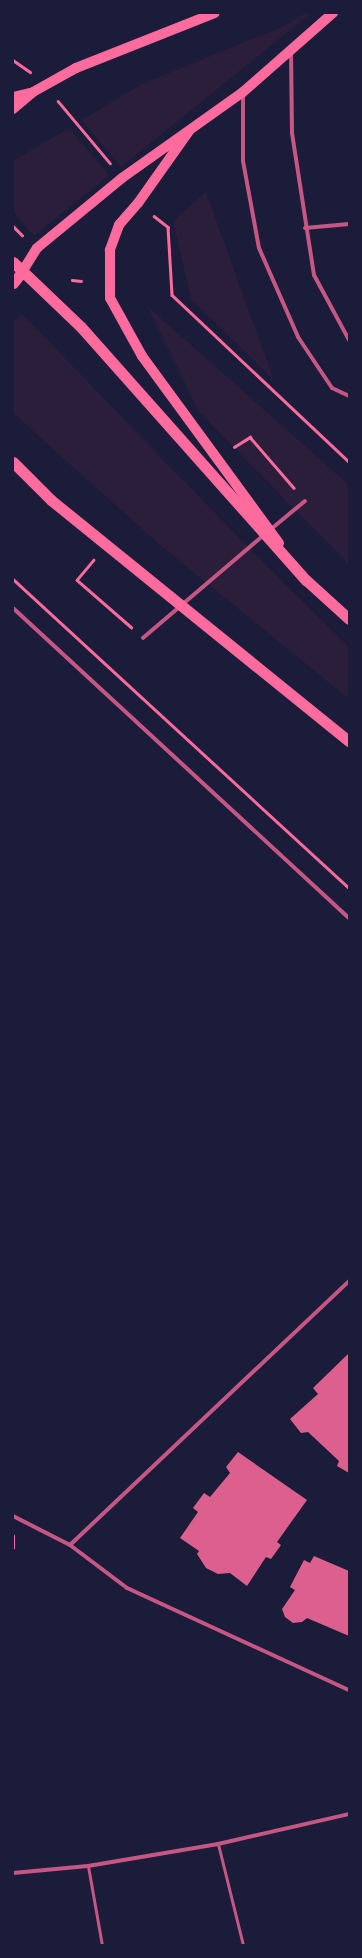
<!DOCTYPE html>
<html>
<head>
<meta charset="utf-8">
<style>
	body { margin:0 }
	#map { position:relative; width:362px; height:1958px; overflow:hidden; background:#1b1b3a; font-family:"Fira Sans Condensed",sans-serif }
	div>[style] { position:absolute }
	.green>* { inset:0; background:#2a1e3b }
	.building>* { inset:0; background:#dd5f8e }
	.path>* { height:2.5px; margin:-1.25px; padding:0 1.25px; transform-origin:1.25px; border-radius:1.25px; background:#ff6b9d }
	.service>* { height:3px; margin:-1.5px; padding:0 1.5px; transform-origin:1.5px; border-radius:1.5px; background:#c65784 }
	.pedestrian>* { height:3.5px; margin:-1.75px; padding:0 1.75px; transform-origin:1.75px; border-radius:1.75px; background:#c65784 }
	.minor>* { height:4px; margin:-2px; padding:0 2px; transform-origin:2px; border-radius:2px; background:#c65784 }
	.primary>* { height:10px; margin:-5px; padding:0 5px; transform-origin:5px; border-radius:5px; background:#ff6b9d }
	.trunk>* { height:11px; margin:-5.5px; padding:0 5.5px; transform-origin:5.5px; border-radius:5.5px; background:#ff6b9d }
	span { translate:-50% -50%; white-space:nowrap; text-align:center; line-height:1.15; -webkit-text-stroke:3px #1b1b3a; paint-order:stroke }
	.frame { position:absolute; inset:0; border:14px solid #1b1b3a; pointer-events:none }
</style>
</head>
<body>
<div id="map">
	<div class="green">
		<i style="clip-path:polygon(306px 13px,311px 13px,121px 167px,82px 120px,142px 84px,282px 27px)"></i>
		<i style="clip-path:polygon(69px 128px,109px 175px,34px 236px,13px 212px,13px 161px)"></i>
		<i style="clip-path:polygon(206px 192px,274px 380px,191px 299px,173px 221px)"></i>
		<i style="clip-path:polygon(147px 306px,349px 485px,349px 565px,199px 412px)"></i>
		<i style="clip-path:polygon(22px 314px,254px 553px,349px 647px,349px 699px,159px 544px,13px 413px,13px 322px)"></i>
	</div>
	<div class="building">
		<i style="clip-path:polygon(349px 1353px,349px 1473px,337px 1466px,339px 1461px,308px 1432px,301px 1433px,290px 1419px,318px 1394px,313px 1388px)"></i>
		<i style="clip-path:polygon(238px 1452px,307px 1500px,277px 1542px,281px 1545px,271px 1559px,266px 1557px,247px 1586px,230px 1573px,218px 1574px,206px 1568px,197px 1554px,199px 1551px,180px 1538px,198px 1512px,193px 1508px,204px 1493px,210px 1497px,230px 1473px,226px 1467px)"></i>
		<i style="clip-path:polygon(314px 1556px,349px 1571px,349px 1636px,307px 1618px,302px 1622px,293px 1623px,285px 1617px,282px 1609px,295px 1590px,290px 1587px,304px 1560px,310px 1563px)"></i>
	</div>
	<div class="path">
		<i style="left:13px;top:60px;width:21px;rotate:35deg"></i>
		<i style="left:58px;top:101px;width:81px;rotate:50deg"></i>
		<i style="left:154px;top:216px;width:18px;rotate:38deg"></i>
		<i style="left:168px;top:227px;width:68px;rotate:86.6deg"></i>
		<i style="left:172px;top:295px;width:243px;rotate:43.3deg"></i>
		<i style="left:13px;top:226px;width:13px;rotate:45deg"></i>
		<i style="left:72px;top:280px;width:9px;rotate:6deg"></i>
		<i style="left:234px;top:447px;width:19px;rotate:-32deg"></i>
		<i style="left:250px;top:437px;width:67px;rotate:49.2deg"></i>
		<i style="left:94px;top:560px;width:26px;rotate:130deg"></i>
		<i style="left:77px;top:580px;width:72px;rotate:41deg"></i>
		<i style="left:13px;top:579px;width:456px;rotate:42.6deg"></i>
		<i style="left:13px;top:1548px;width:12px;rotate:-90deg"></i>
	</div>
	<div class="service">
		<i style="left:218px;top:1844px;width:104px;rotate:76.1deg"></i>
		<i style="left:88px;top:1866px;width:80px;rotate:80deg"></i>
	</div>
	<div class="pedestrian">
		<i style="left:270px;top:530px;width:45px;rotate:-39.6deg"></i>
		<i style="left:143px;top:638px;width:159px;rotate:-40.4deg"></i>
	</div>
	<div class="minor">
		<i style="left:291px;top:51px;width:82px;rotate:89.3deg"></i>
		<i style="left:292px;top:133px;width:144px;rotate:81.2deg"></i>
		<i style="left:314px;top:275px;width:74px;rotate:61.7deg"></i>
		<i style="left:243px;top:94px;width:67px;rotate:90deg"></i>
		<i style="left:243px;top:161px;width:88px;rotate:79.6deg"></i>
		<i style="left:259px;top:248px;width:97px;rotate:66.3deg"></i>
		<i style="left:298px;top:337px;width:61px;rotate:56.3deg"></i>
		<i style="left:332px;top:388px;width:19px;rotate:25deg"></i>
		<i style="left:305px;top:228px;width:44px;rotate:-5.2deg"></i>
		<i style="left:13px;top:608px;width:457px;rotate:42.7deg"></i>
		<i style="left:13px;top:1516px;width:64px;rotate:27deg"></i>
		<i style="left:70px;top:1545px;width:71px;rotate:37deg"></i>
		<i style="left:127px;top:1588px;width:244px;rotate:24.7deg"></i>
		<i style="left:70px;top:1545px;width:384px;rotate:-43.4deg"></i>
		<i style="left:13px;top:1873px;width:75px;rotate:-5.3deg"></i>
		<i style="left:88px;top:1866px;width:132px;rotate:-9.6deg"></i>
		<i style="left:218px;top:1844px;width:134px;rotate:-12.9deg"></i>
	</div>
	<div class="primary">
		<i style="left:13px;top:97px;width:18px;rotate:-13deg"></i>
		<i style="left:13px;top:109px;width:26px;rotate:-40deg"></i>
		<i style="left:33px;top:92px;width:49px;rotate:-29.2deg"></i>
		<i style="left:76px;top:68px;width:149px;rotate:-21.6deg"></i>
		<i style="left:189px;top:131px;width:88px;rotate:125.3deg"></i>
		<i style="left:138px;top:203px;width:29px;rotate:131deg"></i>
		<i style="left:119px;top:225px;width:27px;rotate:110deg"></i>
		<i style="left:110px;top:250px;width:48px;rotate:90deg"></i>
		<i style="left:110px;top:298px;width:66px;rotate:61.1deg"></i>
		<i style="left:142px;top:356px;width:232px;rotate:53.8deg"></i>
		<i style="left:22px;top:272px;width:28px;rotate:-58deg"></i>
		<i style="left:37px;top:248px;width:110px;rotate:-39.5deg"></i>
		<i style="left:122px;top:178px;width:148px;rotate:-35.4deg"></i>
		<i style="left:243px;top:92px;width:120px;rotate:-41.3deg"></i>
	</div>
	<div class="trunk">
		<i style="left:13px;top:262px;width:94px;rotate:43.7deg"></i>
		<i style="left:81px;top:327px;width:339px;rotate:48.4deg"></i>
		<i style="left:306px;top:580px;width:58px;rotate:42.2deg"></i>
		<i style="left:13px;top:283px;width:14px;rotate:-51deg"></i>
		<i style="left:13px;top:462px;width:54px;rotate:45deg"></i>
		<i style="left:51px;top:500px;width:383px;rotate:39deg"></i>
	</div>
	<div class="frame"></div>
</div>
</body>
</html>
